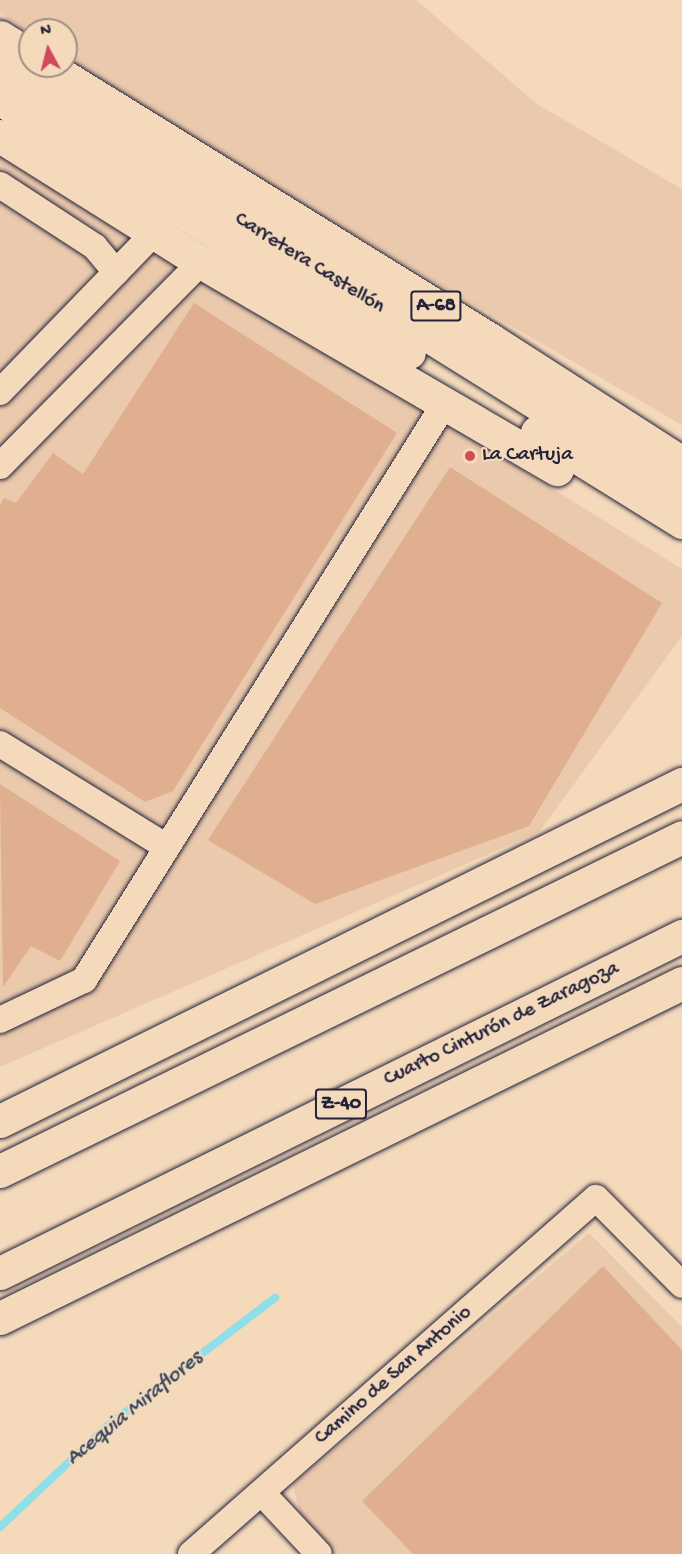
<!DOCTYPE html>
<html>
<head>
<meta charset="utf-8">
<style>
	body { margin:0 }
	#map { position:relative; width:682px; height:1554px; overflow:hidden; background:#f4d9bb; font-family:"Gochi Hand",sans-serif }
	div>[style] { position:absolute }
	.built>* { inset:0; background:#eac9ac }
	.stream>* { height:8px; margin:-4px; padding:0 4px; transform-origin:4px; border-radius:4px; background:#8edfe8 }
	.building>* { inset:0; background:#dfaf90 }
	.roads { filter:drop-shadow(0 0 2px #22223b) drop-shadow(0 0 2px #22223b) }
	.street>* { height:26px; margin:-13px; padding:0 13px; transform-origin:13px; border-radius:13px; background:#f4d9bb }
	.highway>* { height:33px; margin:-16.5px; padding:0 16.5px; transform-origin:16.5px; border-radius:16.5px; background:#f4d9bb }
	.dots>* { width:16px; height:16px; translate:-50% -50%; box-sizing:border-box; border:3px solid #f4d9bb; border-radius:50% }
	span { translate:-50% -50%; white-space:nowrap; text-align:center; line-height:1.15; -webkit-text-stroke:4.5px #f4d9bb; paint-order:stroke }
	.shield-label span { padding:2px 4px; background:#f4d9bb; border:2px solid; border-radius:4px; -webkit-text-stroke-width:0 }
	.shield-label { font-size:20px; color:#22223b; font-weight:700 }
	.street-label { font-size:21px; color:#22223b }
	.poi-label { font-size:21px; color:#22223b }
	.left { translate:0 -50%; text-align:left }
	.water-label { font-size:22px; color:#38485e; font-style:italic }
	.north { position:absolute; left:18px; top:18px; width:60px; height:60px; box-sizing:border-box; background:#f4d9bb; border:2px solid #a09088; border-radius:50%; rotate:353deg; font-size:16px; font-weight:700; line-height:24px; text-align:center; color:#22223b }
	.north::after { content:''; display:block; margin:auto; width:21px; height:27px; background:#d1495b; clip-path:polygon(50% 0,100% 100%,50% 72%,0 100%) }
</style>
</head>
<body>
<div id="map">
	<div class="built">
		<i style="clip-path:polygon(0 0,416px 0,537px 104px,682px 189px,682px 425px,127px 103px,66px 59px,66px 30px,30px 30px,30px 34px,0 12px)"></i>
		<i style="clip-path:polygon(0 146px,682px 569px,682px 636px,539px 832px,0 1067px)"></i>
		<i style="clip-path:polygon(589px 1233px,682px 1327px,682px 1554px,309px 1554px,293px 1484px)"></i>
	</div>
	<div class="stream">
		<i style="left:0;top:1527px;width:146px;rotate:-43.3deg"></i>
		<i style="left:106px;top:1427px;width:213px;rotate:-37.4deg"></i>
	</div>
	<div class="building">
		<i style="clip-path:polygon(194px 303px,397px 433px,173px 791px,145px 802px,0 708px,0 505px,4px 498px,16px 503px,53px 453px,83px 474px)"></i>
		<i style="clip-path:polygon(450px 467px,662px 603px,529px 826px,315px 904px,208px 840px)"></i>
		<i style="clip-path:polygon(0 784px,120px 861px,60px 961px,31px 946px,3px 987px)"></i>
		<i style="clip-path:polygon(603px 1266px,682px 1350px,682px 1554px,413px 1554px,362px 1501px)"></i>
	</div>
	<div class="roads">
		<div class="street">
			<i style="left:0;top:185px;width:113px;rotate:33.1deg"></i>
			<i style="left:95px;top:247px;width:33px;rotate:50deg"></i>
			<i style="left:0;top:392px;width:221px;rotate:-45.9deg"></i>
			<i style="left:0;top:466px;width:286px;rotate:-45.4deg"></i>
			<i style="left:0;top:744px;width:196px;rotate:31.7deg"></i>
			<i style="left:0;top:1020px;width:93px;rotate:-25.5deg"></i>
			<i style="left:84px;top:980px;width:681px;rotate:-57.97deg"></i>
			<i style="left:262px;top:1493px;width:83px;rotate:46.9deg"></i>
			<i style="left:191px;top:1554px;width:539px;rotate:-41.32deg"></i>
			<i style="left:596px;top:1198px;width:122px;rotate:45.3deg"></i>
		</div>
		<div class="highway">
			<i style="left:0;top:37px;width:36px;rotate:32deg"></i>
			<i style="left:47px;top:66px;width:522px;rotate:31.68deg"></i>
			<i style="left:491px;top:340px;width:227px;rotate:32.8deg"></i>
			<i style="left:0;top:68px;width:804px;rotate:31.99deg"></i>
			<i style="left:0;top:99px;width:481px;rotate:31.8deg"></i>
			<i style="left:0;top:136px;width:237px;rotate:32.1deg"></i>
			<i style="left:201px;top:262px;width:412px;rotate:30.2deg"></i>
			<i style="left:537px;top:432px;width:171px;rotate:31.8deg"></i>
			<i style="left:0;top:1121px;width:761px;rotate:-26.3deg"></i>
			<i style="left:0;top:1171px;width:759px;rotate:-26.09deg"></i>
			<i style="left:0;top:1273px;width:761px;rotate:-26.3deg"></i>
			<i style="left:0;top:1318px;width:760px;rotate:-26.16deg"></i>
		</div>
	</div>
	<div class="dots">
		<i style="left:470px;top:456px;background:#d1495b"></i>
	</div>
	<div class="shield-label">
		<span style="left:436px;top:306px">A-68</span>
		<span style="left:341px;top:1104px">Z-40</span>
	</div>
	<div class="street-label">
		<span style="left:309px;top:264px;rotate:32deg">Carretera Castellón</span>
		<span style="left:502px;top:1025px;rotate:-26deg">Cuarto Cinturón de Zaragoza</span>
		<span style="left:394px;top:1376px;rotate:-41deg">Camino de San Antonio</span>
	</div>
	<div class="poi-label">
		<span class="left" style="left:482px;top:456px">La Cartuja</span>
	</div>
	<div class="water-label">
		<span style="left:135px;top:1409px;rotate:-39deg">Acequia Miraflores</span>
	</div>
	<div class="north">N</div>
</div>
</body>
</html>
